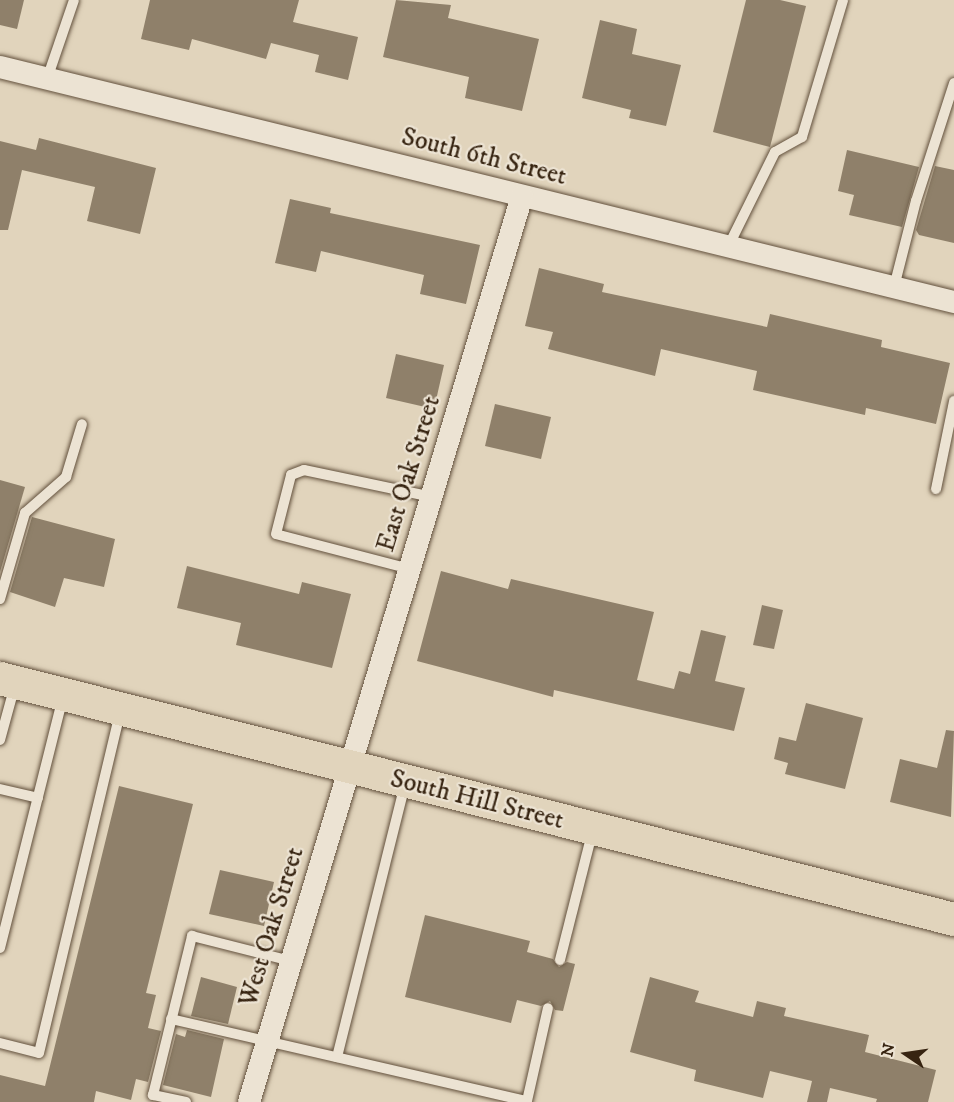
<!DOCTYPE html>
<html>
<head>
<meta charset="utf-8">
<style>
	body { margin:0 }
	#map { position:relative; width:954px; height:1102px; overflow:hidden; background:#e1d4bc; font-family:"IM FELL DW Pica",serif }
	div>[style] { position:absolute }
	.building>* { inset:0; background:#8f806a }
	.roads { filter:drop-shadow(0 0 2px #62503c) drop-shadow(0 0 2px #62503c) }
	.service>* { height:10px; margin:-5px; padding:0 5px; transform-origin:5px; border-radius:5px; background:#ece3d3 }
	.minor>* { height:22px; margin:-11px; padding:0 11px; transform-origin:11px; border-radius:11px; background:#ece3d3 }
	.primary>* { height:33px; margin:-16.5px; padding:0 16.5px; transform-origin:16.5px; border-radius:16.5px; background:#e1d4bc }
	span { translate:-50% -50%; white-space:nowrap; text-align:center; line-height:1.15; -webkit-text-stroke:4.5px #ece3d3; paint-order:stroke }
	.street-label { font-size:26px; color:#372411 }
	.north { position:absolute; left:876px; top:1024px; width:60px; height:60px; -webkit-text-stroke:4px #ece3d3; paint-order:stroke; rotate:283deg; font-size:16px; font-weight:700; line-height:24px; text-align:center; color:#372411 }
	.north::after { content:''; display:block; margin:auto; width:21px; height:27px; background:#372411; clip-path:polygon(50% 0,100% 100%,50% 72%,0 100%) }
</style>
</head>
<body>
<div id="map">
	<div class="building">
		<i style="clip-path:polygon(0 0,24px 0,17px 29px,0 25px)"></i>
		<i style="clip-path:polygon(150px 0,299px 0,293px 22px,358px 37px,348px 80px,315px 72px,319px 55px,271px 43px,266px 59px,192px 39px,189px 50px,141px 39px)"></i>
		<i style="clip-path:polygon(396px 0,451px 5px,448px 18px,539px 39px,522px 111px,465px 98px,469px 77px,383px 57px)"></i>
		<i style="clip-path:polygon(746px 0,780px 0,806px 6px,770px 147px,713px 132px)"></i>
		<i style="clip-path:polygon(600px 20px,637px 29px,632px 54px,681px 65px,666px 126px,629px 118px,631px 110px,582px 98px)"></i>
		<i style="clip-path:polygon(39px 138px,156px 168px,140px 234px,87px 221px,95px 187px,22px 170px,8px 230px,0 230px,0 141px,36px 150px)"></i>
		<i style="clip-path:polygon(847px 150px,919px 167px,902px 227px,849px 215px,854px 195px,838px 191px)"></i>
		<i style="clip-path:polygon(935px 166px,954px 170px,954px 243px,919px 235px,916px 230px)"></i>
		<i style="clip-path:polygon(290px 199px,331px 208px,330px 213px,480px 245px,466px 304px,420px 294px,424px 275px,321px 251px,316px 272px,275px 263px)"></i>
		<i style="clip-path:polygon(539px 268px,604px 284px,602px 292px,767px 327px,770px 314px,882px 340px,881px 347px,950px 363px,936px 424px,866px 408px,865px 415px,753px 390px,757px 371px,661px 349px,655px 376px,548px 349px,553px 332px,525px 326px)"></i>
		<i style="clip-path:polygon(396px 354px,444px 365px,434px 409px,386px 398px)"></i>
		<i style="clip-path:polygon(495px 404px,551px 417px,541px 459px,485px 446px)"></i>
		<i style="clip-path:polygon(0 480px,25px 487px,0 572px)"></i>
		<i style="clip-path:polygon(32px 517px,115px 539px,104px 587px,64px 578px,55px 607px,10px 592px)"></i>
		<i style="clip-path:polygon(187px 566px,299px 594px,302px 582px,351px 594px,332px 668px,236px 645px,241px 623px,177px 608px)"></i>
		<i style="clip-path:polygon(441px 571px,508px 589px,511px 579px,654px 612px,637px 680px,674px 689px,679px 671px,690px 674px,701px 630px,726px 636px,715px 681px,745px 688px,734px 731px,554px 690px,553px 697px,417px 661px)"></i>
		<i style="clip-path:polygon(762px 605px,783px 610px,774px 649px,753px 645px)"></i>
		<i style="clip-path:polygon(806px 703px,863px 718px,845px 789px,785px 774px,788px 763px,774px 759px,779px 737px,796px 741px)"></i>
		<i style="clip-path:polygon(946px 730px,954px 731px,951px 817px,890px 802px,900px 759px,937px 768px)"></i>
		<i style="clip-path:polygon(119px 786px,193px 804px,146px 993px,156px 995px,148px 1028px,161px 1031px,148px 1082px,136px 1079px,131px 1100px,96px 1091px,94px 1102px,0 1102px,0 1075px,45px 1086px)"></i>
		<i style="clip-path:polygon(220px 870px,274px 882px,264px 926px,209px 914px)"></i>
		<i style="clip-path:polygon(425px 915px,530px 941px,527px 952px,553px 959px,559px 967px,567px 962px,575px 964px,563px 1011px,555px 1010px,550px 1001px,541px 1006px,517px 1000px,511px 1023px,405px 997px)"></i>
		<i style="clip-path:polygon(201px 977px,237px 987px,228px 1024px,191px 1016px)"></i>
		<i style="clip-path:polygon(650px 977px,699px 991px,695px 1002px,753px 1017px,757px 1001px,786px 1008px,784px 1016px,869px 1035px,865px 1052px,936px 1070px,928px 1102px,876px 1102px,877px 1099px,830px 1088px,827px 1102px,807px 1102px,812px 1081px,770px 1071px,763px 1098px,694px 1081px,696px 1070px,630px 1052px)"></i>
		<i style="clip-path:polygon(187px 1030px,224px 1039px,211px 1097px,163px 1085px,176px 1034px,185px 1037px)"></i>
	</div>
	<div class="roads">
		<div class="service">
			<i style="left:47px;top:79px;width:83px;rotate:-71.1deg"></i>
			<i style="left:728px;top:247px;width:106px;rotate:-63.7deg"></i>
			<i style="left:775px;top:152px;width:31px;rotate:-29deg"></i>
			<i style="left:802px;top:137px;width:143px;rotate:-73.3deg"></i>
			<i style="left:894px;top:287px;width:89px;rotate:-75.7deg"></i>
			<i style="left:916px;top:201px;width:124px;rotate:-72.1deg"></i>
			<i style="left:936px;top:489px;width:90px;rotate:-78.4deg"></i>
			<i style="left:410px;top:569px;width:138px;rotate:-165.4deg"></i>
			<i style="left:276px;top:534px;width:61px;rotate:-75.7deg"></i>
			<i style="left:291px;top:475px;width:14px;rotate:-21deg"></i>
			<i style="left:304px;top:470px;width:131px;rotate:11.9deg"></i>
			<i style="left:0;top:599px;width:90px;rotate:-73.8deg"></i>
			<i style="left:25px;top:513px;width:55px;rotate:-41.3deg"></i>
			<i style="left:66px;top:477px;width:55px;rotate:-73.2deg"></i>
			<i style="left:0;top:740px;width:57px;rotate:-74.7deg"></i>
			<i style="left:0;top:789px;width:39px;rotate:13deg"></i>
			<i style="left:0;top:948px;width:259px;rotate:-75.9deg"></i>
			<i style="left:560px;top:960px;width:134px;rotate:-75.8deg"></i>
			<i style="left:171px;top:1019px;width:365px;rotate:13deg"></i>
			<i style="left:527px;top:1101px;width:95px;rotate:-77.3deg"></i>
			<i style="left:0;top:1043px;width:40px;rotate:14.4deg"></i>
			<i style="left:39px;top:1053px;width:350px;rotate:-76.6deg"></i>
			<i style="left:337px;top:1057px;width:280px;rotate:-76deg"></i>
			<i style="left:186px;top:1102px;width:34px;rotate:-168deg"></i>
			<i style="left:153px;top:1095px;width:164px;rotate:-76.2deg"></i>
			<i style="left:192px;top:936px;width:102px;rotate:14.2deg"></i>
		</div>
		<div class="minor">
			<i style="left:0;top:67px;width:983px;rotate:13.84deg"></i>
			<i style="left:249px;top:1102px;width:946px;rotate:-73.23deg"></i>
		</div>
		<div class="primary">
			<i style="left:0;top:678px;width:984px;rotate:14.18deg"></i>
		</div>
	</div>
	<div class="street-label">
		<span style="left:484px;top:157px;rotate:14deg">South 6th Street</span>
		<span style="left:409px;top:474px;rotate:-73deg">East Oak Street</span>
		<span style="left:477px;top:800px;rotate:14deg">South Hill Street</span>
		<span style="left:272px;top:927px;rotate:-73deg">West Oak Street</span>
	</div>
	<div class="north">N</div>
</div>
</body>
</html>
